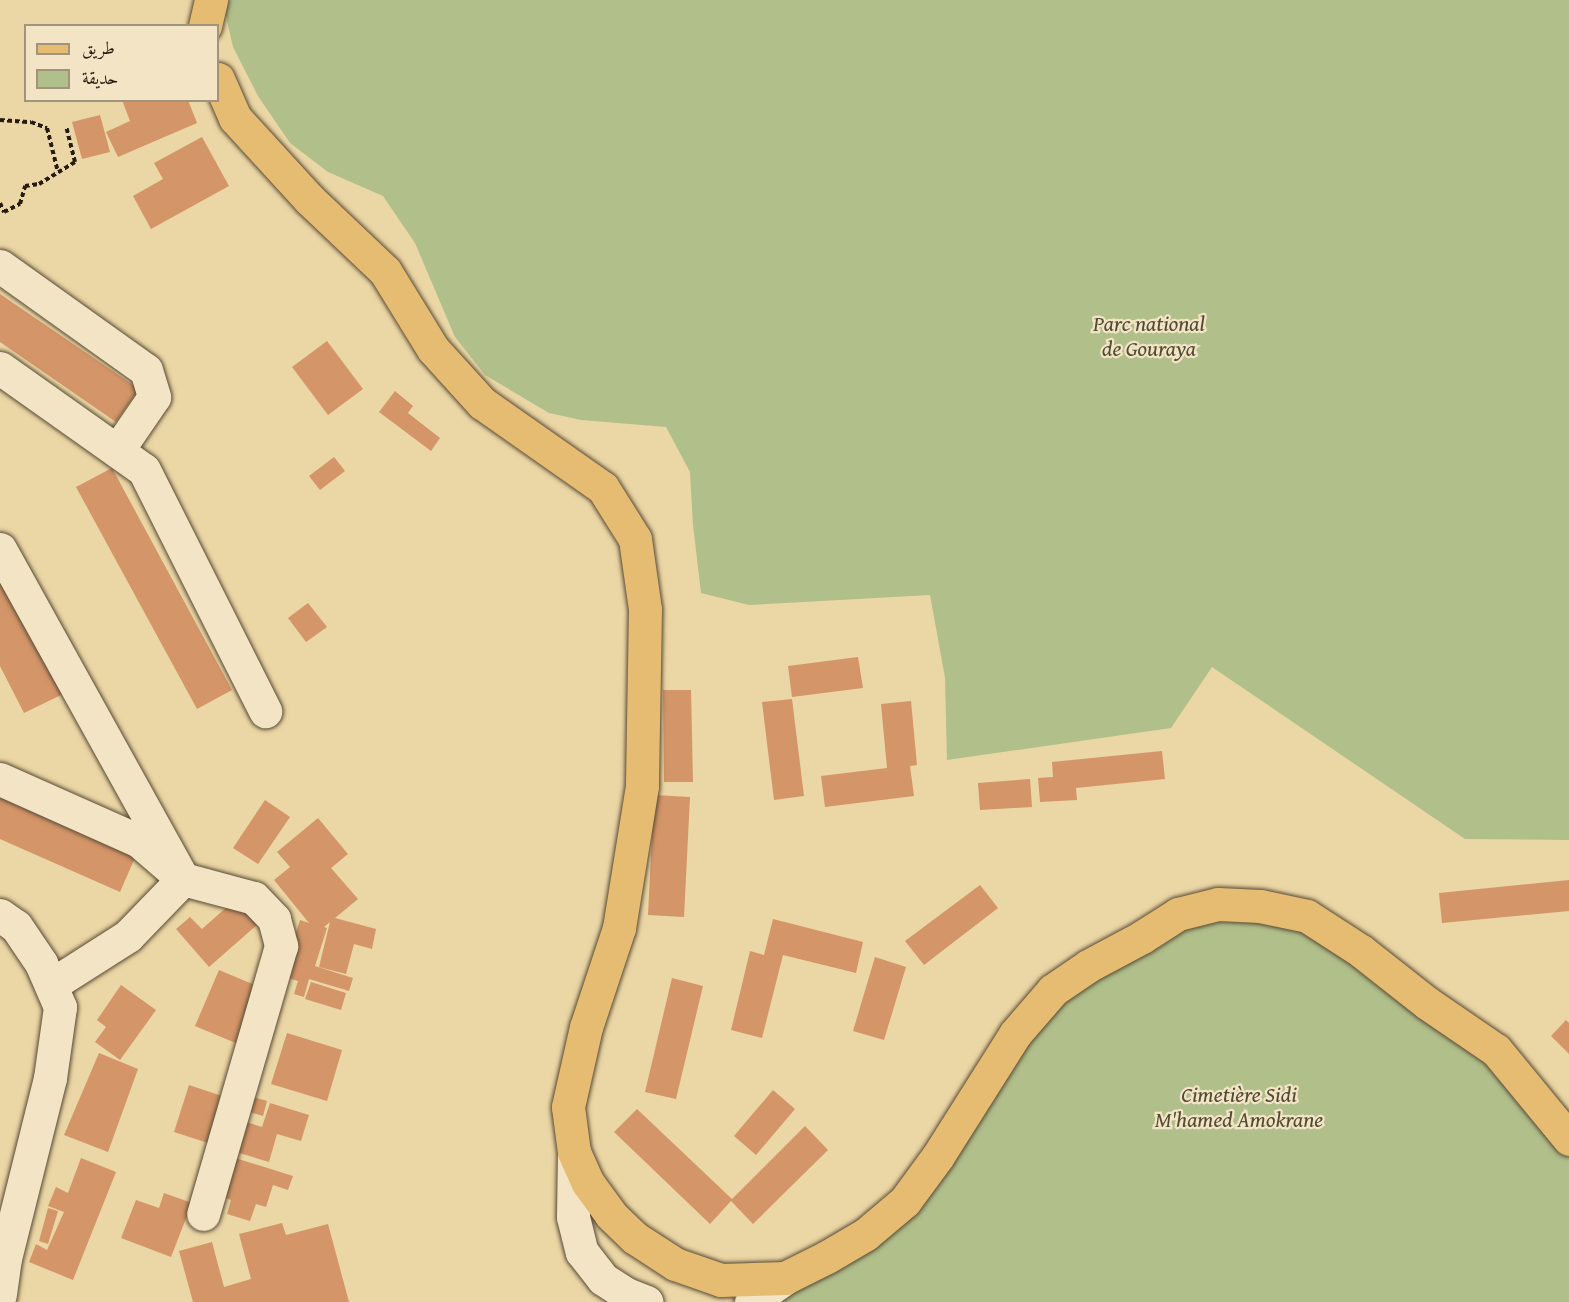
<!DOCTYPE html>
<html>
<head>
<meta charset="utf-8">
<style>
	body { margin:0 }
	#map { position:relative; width:1569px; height:1302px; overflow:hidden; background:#ebd6a5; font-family:"Gentium Book Plus",Amiri,serif }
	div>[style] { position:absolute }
	.green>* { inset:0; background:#b1bf8b }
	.building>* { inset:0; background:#d49568 }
	.path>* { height:4px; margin-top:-2px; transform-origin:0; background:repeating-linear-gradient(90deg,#261b0f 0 4.5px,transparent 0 7.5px) }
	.roads { filter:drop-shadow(0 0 2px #574a34) drop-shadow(0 0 2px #574a34) }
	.minor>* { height:33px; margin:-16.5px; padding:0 16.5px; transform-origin:16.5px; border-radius:16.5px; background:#f2e4c4 }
	.major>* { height:33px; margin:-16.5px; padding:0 16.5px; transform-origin:16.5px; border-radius:16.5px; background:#e6bb72 }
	span { translate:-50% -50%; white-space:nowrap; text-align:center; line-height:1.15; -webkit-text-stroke:4.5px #f2e4c4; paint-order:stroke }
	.park-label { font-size:22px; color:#504c34; font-style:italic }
	.legend { position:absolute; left:24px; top:24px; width:195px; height:78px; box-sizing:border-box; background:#f2e4c4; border:2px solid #a0947c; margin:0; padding:8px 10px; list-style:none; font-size:18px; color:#261b0f }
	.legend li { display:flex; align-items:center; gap:12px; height:30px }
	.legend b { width:30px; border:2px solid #a0947c }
</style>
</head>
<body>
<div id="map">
	<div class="green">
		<i style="clip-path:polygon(230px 0,1569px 0,1569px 840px,1465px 839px,1212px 667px,1171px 728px,947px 760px,945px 678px,930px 595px,749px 605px,701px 593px,693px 525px,690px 472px,666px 427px,581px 420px,549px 413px,485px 375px,455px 337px,415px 243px,383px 196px,328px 172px,290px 143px,258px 96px,233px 47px,225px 12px)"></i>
		<i style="clip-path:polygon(1260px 906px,1427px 1003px,1569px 1139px,1569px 1302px,778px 1302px,866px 1234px,1015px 1034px,1142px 937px)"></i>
	</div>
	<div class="building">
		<i style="clip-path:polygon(122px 100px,188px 100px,197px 123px,118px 157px,106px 132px,130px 121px)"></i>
		<i style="clip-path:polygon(100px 115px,110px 152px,82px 159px,72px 122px)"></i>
		<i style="clip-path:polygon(202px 137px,229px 186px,151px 229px,133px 196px,163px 179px,154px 163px)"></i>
		<i style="clip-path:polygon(0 294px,139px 389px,116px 422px,0 342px)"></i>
		<i style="clip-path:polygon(327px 341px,363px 389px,328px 415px,292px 367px)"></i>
		<i style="clip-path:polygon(395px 391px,413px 406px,408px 413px,440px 438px,431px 451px,379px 412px)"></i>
		<i style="clip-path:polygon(334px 457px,345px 471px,320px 490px,309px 476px)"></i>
		<i style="clip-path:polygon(112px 468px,232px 690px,197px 709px,76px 487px)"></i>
		<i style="clip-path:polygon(0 569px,63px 694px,24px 713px,0 666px)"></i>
		<i style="clip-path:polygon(308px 603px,327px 627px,306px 642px,288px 618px)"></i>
		<i style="clip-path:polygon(858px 657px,863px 688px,792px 697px,788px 666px)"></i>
		<i style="clip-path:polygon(663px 690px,691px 690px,693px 782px,664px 782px)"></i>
		<i style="clip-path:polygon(792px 699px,804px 796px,774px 800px,762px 702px)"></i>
		<i style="clip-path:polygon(911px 701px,917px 765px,910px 766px,914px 796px,825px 807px,821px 776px,887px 768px,881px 704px)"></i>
		<i style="clip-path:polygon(1162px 751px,1165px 779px,1076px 788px,1077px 800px,1040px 802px,1038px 778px,1053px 777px,1052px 762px)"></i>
		<i style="clip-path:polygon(1030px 779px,1032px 807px,980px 810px,978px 783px)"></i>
		<i style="clip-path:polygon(0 793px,137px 853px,120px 892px,0 839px)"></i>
		<i style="clip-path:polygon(654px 795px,690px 797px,684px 917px,648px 915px)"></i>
		<i style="clip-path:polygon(265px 800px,290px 817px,258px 864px,233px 848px)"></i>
		<i style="clip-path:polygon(318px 818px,348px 854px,331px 868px,358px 899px,335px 918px,376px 929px,372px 949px,354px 944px,346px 974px,319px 967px,330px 922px,324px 927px,327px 928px,315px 966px,353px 978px,349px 991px,309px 979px,304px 997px,294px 994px,298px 981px,282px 976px,300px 920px,309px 923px,274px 880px,290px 867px,277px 852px)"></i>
		<i style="clip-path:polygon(1569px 880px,1569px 911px,1442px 923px,1439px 893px)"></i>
		<i style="clip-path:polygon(980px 885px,998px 908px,924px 965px,905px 941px)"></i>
		<i style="clip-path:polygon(237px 898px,259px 923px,209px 967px,176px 929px,190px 917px,202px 929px)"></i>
		<i style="clip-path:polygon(773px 919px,863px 942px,856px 973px,783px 955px,762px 1038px,731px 1030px,750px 951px,764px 955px)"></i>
		<i style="clip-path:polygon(875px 957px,906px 967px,884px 1040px,853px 1031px)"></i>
		<i style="clip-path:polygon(219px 970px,262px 988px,238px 1044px,195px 1026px)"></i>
		<i style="clip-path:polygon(672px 978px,703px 986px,676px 1099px,645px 1092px)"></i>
		<i style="clip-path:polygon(311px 982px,346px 993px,341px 1010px,305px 999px)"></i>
		<i style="clip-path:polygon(121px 985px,156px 1010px,120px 1060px,95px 1042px,106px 1027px,97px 1020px)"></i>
		<i style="clip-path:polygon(1566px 1020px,1569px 1023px,1569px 1054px,1551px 1036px)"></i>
		<i style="clip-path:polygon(287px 1033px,342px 1050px,327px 1101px,271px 1084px)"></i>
		<i style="clip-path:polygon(99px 1053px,138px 1069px,108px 1152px,64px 1135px)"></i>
		<i style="clip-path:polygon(189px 1085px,222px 1096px,208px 1143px,174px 1132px)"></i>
		<i style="clip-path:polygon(773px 1090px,795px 1109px,756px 1155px,734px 1136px)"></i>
		<i style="clip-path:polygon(250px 1096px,267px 1101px,263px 1116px,246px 1111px)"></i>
		<i style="clip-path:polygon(270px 1103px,309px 1115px,301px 1141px,277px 1134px,269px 1162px,233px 1151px,243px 1121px,262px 1127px)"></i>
		<i style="clip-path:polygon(637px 1109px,732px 1199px,805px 1126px,828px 1150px,753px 1224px,731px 1201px,710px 1224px,614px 1132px)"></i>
		<i style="clip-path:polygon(232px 1157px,293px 1176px,288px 1190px,273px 1185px,266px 1207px,256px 1204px,250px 1221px,227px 1214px,231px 1200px,220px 1196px)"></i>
		<i style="clip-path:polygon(81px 1158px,116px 1172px,73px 1280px,29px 1262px,36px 1244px,47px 1250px,64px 1212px,48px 1206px,56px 1187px,68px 1193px)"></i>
		<i style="clip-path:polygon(164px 1193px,192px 1203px,171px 1257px,121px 1238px,136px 1200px,159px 1208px)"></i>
		<i style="clip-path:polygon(48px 1208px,58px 1211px,48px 1244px,39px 1241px)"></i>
		<i style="clip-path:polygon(282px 1223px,286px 1235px,328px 1224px,349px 1302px,193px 1302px,179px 1251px,212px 1242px,224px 1287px,251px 1279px,239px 1234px)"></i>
	</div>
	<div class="path">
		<i style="left:0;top:120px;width:31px;rotate:4deg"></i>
		<i style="left:31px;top:122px;width:17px;rotate:21deg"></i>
		<i style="left:47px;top:128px;width:45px;rotate:76deg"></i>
		<i style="left:0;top:203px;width:10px;rotate:66deg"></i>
		<i style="left:4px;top:212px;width:18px;rotate:-27deg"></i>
		<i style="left:20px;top:204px;width:19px;rotate:-74deg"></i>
		<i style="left:25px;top:186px;width:14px;rotate:-8deg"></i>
		<i style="left:39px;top:184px;width:42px;rotate:-31.4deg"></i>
		<i style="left:75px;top:162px;width:36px;rotate:-104deg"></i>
	</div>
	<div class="roads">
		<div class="minor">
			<i style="left:0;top:266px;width:179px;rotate:35.5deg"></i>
			<i style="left:146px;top:370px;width:28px;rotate:73deg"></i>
			<i style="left:154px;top:397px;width:65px;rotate:124.4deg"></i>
			<i style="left:0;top:368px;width:176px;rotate:35.3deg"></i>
			<i style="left:144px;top:470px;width:270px;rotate:63.3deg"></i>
			<i style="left:0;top:549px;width:377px;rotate:61deg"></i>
			<i style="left:183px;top:879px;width:79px;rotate:134deg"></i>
			<i style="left:128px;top:936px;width:91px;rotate:147.5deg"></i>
			<i style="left:0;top:779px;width:152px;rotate:24deg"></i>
			<i style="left:139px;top:841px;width:58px;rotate:40.8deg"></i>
			<i style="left:183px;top:879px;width:73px;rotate:15deg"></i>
			<i style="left:254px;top:898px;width:29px;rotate:46deg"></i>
			<i style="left:274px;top:919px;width:28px;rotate:75deg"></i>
			<i style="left:281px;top:946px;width:279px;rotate:106.2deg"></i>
			<i style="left:0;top:915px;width:19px;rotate:35deg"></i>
			<i style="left:16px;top:926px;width:45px;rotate:56deg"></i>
			<i style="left:41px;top:963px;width:48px;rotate:66.6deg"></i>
			<i style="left:60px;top:1007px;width:72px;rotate:98deg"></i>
			<i style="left:50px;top:1078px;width:186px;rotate:104deg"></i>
			<i style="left:5px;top:1258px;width:37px;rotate:98deg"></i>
			<i style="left:574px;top:1152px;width:65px;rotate:90.9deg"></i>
			<i style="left:573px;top:1217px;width:36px;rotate:76deg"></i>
			<i style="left:582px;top:1252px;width:34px;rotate:52deg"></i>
			<i style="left:603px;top:1279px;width:27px;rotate:33deg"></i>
			<i style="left:626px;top:1294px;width:22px;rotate:21deg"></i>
			<i style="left:751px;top:1302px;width:42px;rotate:-35.2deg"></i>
		</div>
		<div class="major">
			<i style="left:205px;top:26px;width:27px;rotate:-77deg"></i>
			<i style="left:218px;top:79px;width:43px;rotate:66.4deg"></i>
			<i style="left:235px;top:118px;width:110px;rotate:47.6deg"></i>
			<i style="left:309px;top:199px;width:105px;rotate:43.5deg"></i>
			<i style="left:385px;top:271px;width:92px;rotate:58.4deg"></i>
			<i style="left:433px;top:349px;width:73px;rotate:47.8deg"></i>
			<i style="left:482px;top:403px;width:148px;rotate:35.1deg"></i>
			<i style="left:603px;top:488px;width:60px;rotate:57.9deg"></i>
			<i style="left:635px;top:539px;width:71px;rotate:81.9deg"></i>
			<i style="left:645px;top:609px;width:177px;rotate:91deg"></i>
			<i style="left:642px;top:786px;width:144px;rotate:99.2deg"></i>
			<i style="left:619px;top:928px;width:104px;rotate:108.4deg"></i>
			<i style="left:586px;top:1027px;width:82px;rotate:102.7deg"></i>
			<i style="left:568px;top:1107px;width:45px;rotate:82.4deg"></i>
			<i style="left:574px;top:1152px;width:34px;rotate:66deg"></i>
			<i style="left:588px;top:1183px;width:39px;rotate:54deg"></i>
			<i style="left:611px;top:1215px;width:33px;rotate:44deg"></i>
			<i style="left:635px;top:1238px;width:48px;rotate:33deg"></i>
			<i style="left:675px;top:1264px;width:49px;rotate:19.2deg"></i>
			<i style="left:721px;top:1280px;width:64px;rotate:-1.8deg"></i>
			<i style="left:785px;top:1278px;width:47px;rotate:-26.6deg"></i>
			<i style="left:827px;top:1257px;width:45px;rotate:-30.5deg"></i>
			<i style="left:866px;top:1234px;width:51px;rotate:-40.2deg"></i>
			<i style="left:905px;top:1201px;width:56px;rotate:-53.7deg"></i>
			<i style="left:938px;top:1156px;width:144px;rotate:-57.7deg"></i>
			<i style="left:1015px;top:1034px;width:58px;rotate:-49.2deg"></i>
			<i style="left:1053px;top:990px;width:42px;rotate:-34.4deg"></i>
			<i style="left:1088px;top:966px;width:61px;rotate:-28.2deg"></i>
			<i style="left:1142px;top:937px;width:43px;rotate:-32.6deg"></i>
			<i style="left:1178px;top:914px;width:41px;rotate:-14deg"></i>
			<i style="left:1218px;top:904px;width:42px;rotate:2.7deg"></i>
			<i style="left:1260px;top:906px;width:48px;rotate:12deg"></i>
			<i style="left:1307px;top:916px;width:64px;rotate:32.9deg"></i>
			<i style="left:1361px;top:951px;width:84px;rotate:38.2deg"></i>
			<i style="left:1427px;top:1003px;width:83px;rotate:34.3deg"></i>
			<i style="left:1496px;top:1050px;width:115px;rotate:50.6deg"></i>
		</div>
	</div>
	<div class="park-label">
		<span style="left:1149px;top:336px">Parc national<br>de Gouraya</span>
		<span style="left:1239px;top:1107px">Cimetière Sidi<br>M'hamed Amokrane</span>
	</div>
	<ul class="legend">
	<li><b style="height:8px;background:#e6bb72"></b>طريق</li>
	<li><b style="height:16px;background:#b1bf8b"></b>حديقة</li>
	</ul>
</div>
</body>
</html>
